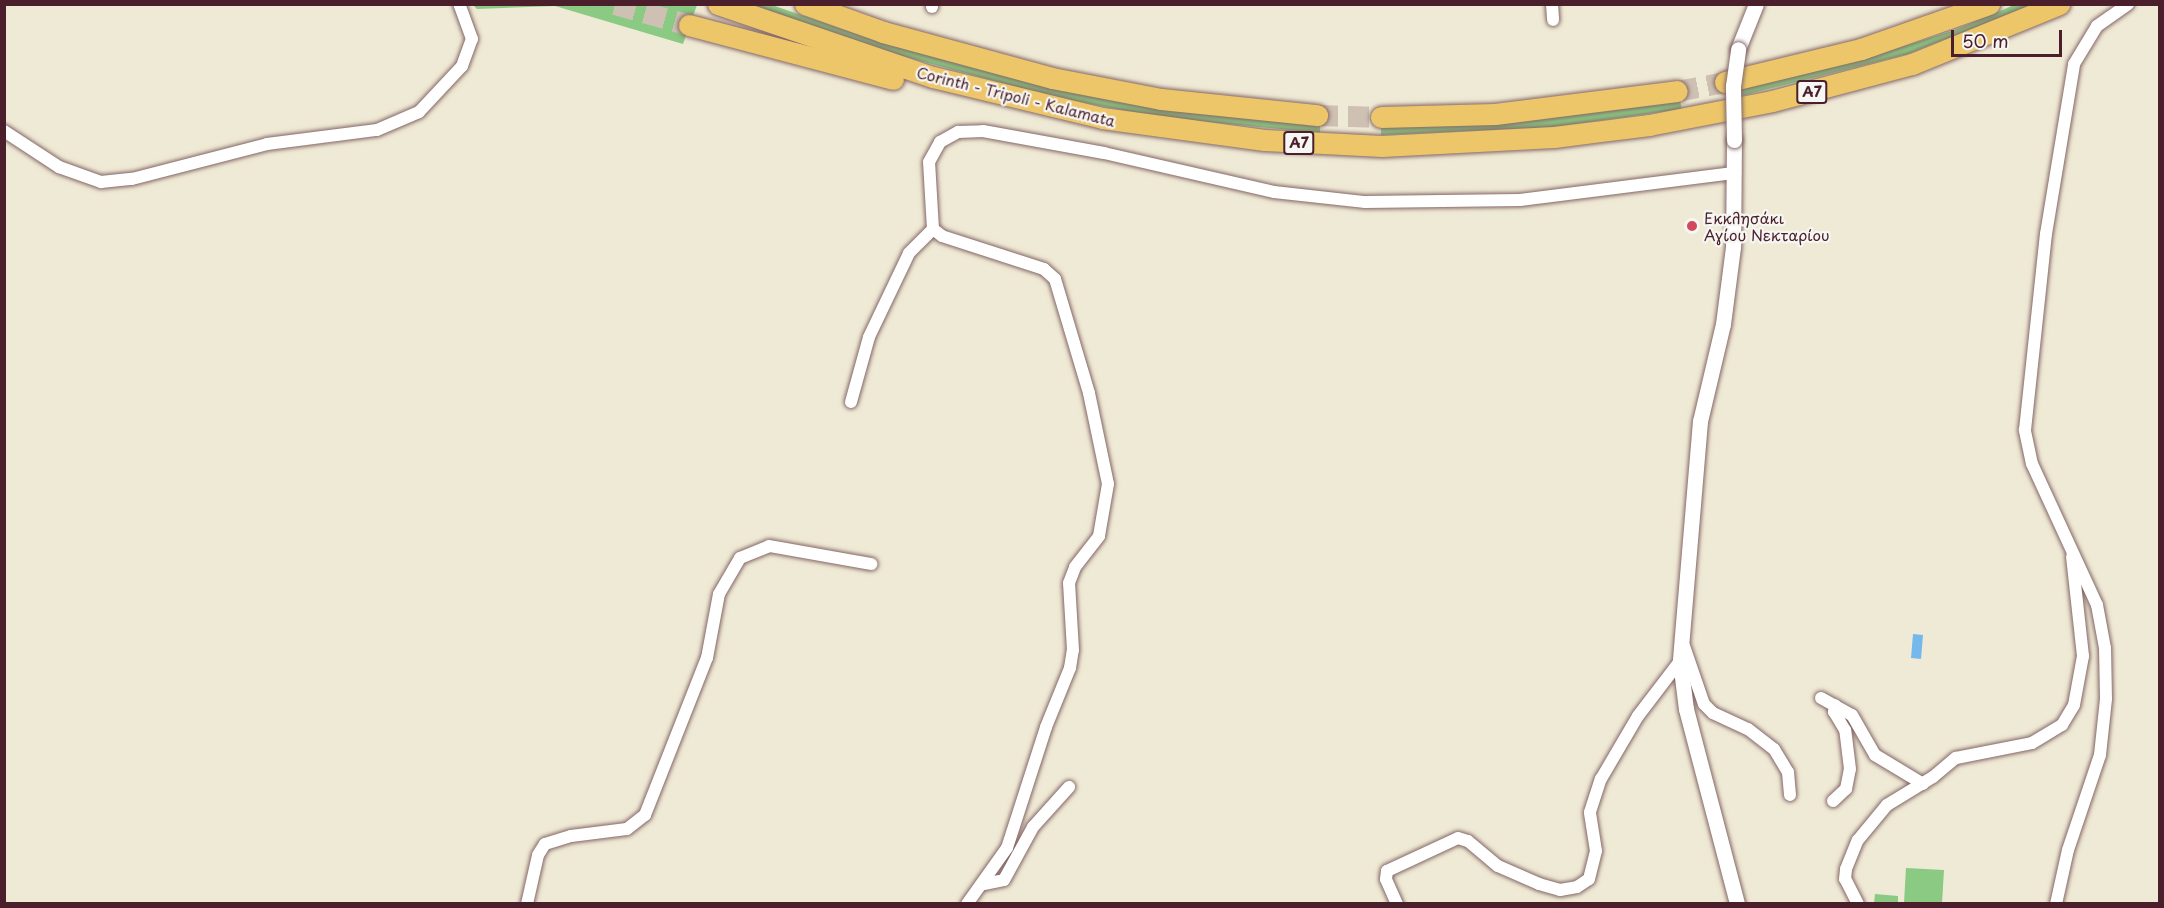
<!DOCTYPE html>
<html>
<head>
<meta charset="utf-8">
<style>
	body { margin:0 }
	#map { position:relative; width:2164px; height:908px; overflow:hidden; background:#efead5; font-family:"Playpen Sans",sans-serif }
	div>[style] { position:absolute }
	.green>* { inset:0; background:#8aca82 }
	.water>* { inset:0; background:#75b8eb }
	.motorway-tunnel>* { height:21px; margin-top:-10.5px; transform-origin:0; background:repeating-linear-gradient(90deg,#cec1b3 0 21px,transparent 0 31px) }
	.roads { filter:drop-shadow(0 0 2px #846666) drop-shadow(0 0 2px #846666) }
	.minor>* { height:12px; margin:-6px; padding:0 6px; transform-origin:6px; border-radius:6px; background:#fff }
	.tertiary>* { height:15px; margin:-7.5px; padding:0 7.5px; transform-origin:7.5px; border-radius:7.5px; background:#fff }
	.motorway>* { height:21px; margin:-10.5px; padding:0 10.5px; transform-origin:10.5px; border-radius:10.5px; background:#ecc669 }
	.bridges { filter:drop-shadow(0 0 2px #846666) drop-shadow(0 0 2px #846666) }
	.tertiary-bridge>* { height:15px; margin:-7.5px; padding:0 7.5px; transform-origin:7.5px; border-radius:7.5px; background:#fff }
	.dots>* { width:16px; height:16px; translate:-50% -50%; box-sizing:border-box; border:3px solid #f6f6f2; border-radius:50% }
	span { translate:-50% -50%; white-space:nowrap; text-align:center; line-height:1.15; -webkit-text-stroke:4.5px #f6f6f2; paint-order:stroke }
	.shield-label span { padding:2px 4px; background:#f6f6f2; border:2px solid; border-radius:4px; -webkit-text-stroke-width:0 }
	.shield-label { font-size:14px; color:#4a1f2b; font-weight:700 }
	.street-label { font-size:15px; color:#4a1f2b }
	.poi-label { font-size:15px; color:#4a1f2b }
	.left { translate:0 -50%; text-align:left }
	.frame { position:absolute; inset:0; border:6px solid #4a1f2b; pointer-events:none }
	.scale { position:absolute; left:1951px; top:30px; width:111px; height:27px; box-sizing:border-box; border:3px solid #4a1f2b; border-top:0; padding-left:8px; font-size:18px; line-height:21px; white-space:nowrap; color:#4a1f2b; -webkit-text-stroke:4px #f6f6f2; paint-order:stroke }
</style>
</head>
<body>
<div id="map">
	<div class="green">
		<i style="clip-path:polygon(473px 5px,697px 5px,683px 44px,555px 6px,477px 9px)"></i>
		<i style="clip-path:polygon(749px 5px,772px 5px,879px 42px,1049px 88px,1158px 109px,1320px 125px,1320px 133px,1158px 117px,1050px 96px,877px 49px)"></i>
		<i style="clip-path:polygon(2014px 5px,2032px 5px,1908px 54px,1728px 99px,1727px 92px,1863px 59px,1955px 30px)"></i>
		<i style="clip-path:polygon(1680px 101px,1682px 109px,1554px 127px,1381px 135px,1381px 127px,1497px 124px)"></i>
		<i style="clip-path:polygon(1906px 868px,1944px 870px,1942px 903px,1904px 903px)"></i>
		<i style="clip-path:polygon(1875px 894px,1898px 896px,1898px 903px,1874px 903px)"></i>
	</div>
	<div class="water">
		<i style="clip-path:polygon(1913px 634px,1923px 635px,1921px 659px,1911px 658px)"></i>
	</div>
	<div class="motorway-tunnel">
		<i style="left:615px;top:4px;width:77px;rotate:15.8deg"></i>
		<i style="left:1677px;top:91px;width:49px;rotate:-10.6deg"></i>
		<i style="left:1317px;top:115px;width:64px;rotate:1.8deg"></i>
	</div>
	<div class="roads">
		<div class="minor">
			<i style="left:1552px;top:4px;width:16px;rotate:86deg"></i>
			<i style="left:932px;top:7px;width:3px;rotate:-90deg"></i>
			<i style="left:4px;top:131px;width:66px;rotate:33.2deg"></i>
			<i style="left:59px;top:167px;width:45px;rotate:19.7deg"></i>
			<i style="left:101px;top:182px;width:31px;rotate:-6deg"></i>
			<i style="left:132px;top:179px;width:139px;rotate:-14.5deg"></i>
			<i style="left:267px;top:144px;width:111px;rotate:-7.3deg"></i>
			<i style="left:377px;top:130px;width:46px;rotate:-23.2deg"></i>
			<i style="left:419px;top:112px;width:63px;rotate:-46.9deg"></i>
			<i style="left:462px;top:66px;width:29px;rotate:-70deg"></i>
			<i style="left:472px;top:39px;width:37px;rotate:-110deg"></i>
			<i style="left:851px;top:402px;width:67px;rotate:-74.5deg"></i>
			<i style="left:869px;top:337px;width:93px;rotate:-64.5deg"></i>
			<i style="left:909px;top:253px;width:34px;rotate:-45deg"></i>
			<i style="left:1684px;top:646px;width:61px;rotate:71deg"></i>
			<i style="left:1704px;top:704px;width:13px;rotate:45deg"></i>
			<i style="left:1713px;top:713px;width:38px;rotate:25deg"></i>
			<i style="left:1748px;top:729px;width:33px;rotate:38deg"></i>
			<i style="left:1774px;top:749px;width:27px;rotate:59deg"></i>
			<i style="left:1788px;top:772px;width:23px;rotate:85deg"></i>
			<i style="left:1821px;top:698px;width:35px;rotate:29deg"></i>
			<i style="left:1852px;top:715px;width:46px;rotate:60.1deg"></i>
			<i style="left:1875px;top:755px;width:56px;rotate:31.1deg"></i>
			<i style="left:1833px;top:801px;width:18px;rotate:-43deg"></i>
			<i style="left:1846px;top:789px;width:20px;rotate:-79deg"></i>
			<i style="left:1850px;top:769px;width:39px;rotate:-97deg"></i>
			<i style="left:1845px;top:730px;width:21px;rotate:-121deg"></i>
			<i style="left:1834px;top:712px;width:7px;rotate:-82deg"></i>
			<i style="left:984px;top:884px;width:20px;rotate:-11deg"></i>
			<i style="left:1004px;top:880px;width:60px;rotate:-61.3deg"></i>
			<i style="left:1033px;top:827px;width:54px;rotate:-48deg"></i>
			<i style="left:527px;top:904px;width:50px;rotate:-77.3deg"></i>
			<i style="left:538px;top:855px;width:13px;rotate:-58deg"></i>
			<i style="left:545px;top:844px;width:27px;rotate:-17deg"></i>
			<i style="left:571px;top:836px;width:56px;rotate:-7.1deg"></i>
			<i style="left:627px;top:829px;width:23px;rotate:-38deg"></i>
			<i style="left:645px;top:815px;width:169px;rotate:-68.5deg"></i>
			<i style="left:707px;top:658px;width:65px;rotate:-79.4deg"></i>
			<i style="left:719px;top:594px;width:42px;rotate:-59.7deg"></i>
			<i style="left:740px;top:558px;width:31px;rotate:-22deg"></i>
			<i style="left:769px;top:546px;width:104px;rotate:10deg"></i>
			<i style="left:967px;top:904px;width:69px;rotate:-54.5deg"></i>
			<i style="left:1007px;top:848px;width:127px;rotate:-72.1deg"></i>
			<i style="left:1046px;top:727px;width:64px;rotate:-67.9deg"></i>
			<i style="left:1070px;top:668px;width:18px;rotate:-81deg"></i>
			<i style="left:1073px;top:650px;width:67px;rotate:-93.4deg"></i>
			<i style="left:1069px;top:583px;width:17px;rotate:-69deg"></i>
			<i style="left:1075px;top:567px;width:39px;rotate:-52deg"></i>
			<i style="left:1099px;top:536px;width:53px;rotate:-80.2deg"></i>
			<i style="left:1108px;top:484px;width:93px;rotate:-101.8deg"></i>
			<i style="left:1089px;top:393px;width:119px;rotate:-106.6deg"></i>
			<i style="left:1055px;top:279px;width:15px;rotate:-138deg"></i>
			<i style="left:1044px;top:269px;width:107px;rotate:-162.1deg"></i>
			<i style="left:942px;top:236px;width:11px;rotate:-142deg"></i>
			<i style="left:933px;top:229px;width:67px;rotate:-93.4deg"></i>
			<i style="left:929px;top:162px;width:23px;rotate:-61deg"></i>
			<i style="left:940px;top:142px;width:21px;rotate:-29deg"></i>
			<i style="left:958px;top:132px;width:25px;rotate:-2deg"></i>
			<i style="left:983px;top:131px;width:123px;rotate:10.3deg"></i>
			<i style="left:1104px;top:153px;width:174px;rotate:12.9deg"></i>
			<i style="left:1274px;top:192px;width:92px;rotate:6.3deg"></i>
			<i style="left:1365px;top:202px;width:155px;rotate:-0.7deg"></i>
			<i style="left:1520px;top:200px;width:217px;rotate:-7.2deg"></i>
			<i style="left:1397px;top:904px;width:27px;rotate:-114deg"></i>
			<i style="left:1386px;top:879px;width:8px;rotate:-83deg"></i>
			<i style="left:1387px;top:871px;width:78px;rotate:-24.9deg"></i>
			<i style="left:1458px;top:838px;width:10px;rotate:17deg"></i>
			<i style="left:1468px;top:841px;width:39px;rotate:40deg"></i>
			<i style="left:1498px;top:866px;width:45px;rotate:23.7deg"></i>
			<i style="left:1539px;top:884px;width:22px;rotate:16deg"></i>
			<i style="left:1560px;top:890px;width:17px;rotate:-10deg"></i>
			<i style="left:1577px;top:887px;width:14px;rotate:-34deg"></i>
			<i style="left:1589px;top:879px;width:29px;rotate:-76deg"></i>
			<i style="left:1596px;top:851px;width:39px;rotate:-99deg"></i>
			<i style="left:1590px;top:812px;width:35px;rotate:-72deg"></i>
			<i style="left:1601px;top:779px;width:73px;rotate:-59.6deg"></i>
			<i style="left:1638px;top:716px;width:69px;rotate:-52.6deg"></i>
			<i style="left:1858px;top:904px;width:28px;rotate:-117deg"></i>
			<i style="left:1845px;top:879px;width:10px;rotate:-84deg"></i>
			<i style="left:1846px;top:869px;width:31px;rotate:-68deg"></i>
			<i style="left:1858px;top:840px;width:45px;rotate:-50.4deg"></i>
			<i style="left:1887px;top:805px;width:54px;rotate:-31.3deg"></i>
			<i style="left:1933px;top:777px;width:30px;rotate:-40deg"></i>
			<i style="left:1956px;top:758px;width:77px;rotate:-11.2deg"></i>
			<i style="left:2032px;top:743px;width:35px;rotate:-31deg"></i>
			<i style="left:2062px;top:725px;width:23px;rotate:-59deg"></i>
			<i style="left:2074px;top:705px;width:50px;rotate:-79.6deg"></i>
			<i style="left:2083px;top:656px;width:100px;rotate:-96.3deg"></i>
			<i style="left:2056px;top:904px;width:55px;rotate:-77.5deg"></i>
			<i style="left:2068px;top:850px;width:100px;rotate:-71.4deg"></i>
			<i style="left:2100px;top:755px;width:56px;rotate:-83.9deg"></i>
			<i style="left:2106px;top:699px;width:51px;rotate:-91.1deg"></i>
			<i style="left:2105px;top:648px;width:44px;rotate:-100.5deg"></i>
			<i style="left:2097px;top:605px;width:155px;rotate:-114.7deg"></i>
			<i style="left:2032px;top:464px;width:35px;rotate:-102deg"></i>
			<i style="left:2025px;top:430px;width:197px;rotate:-83.9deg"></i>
			<i style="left:2046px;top:234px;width:172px;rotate:-80.6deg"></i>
			<i style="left:2074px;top:64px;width:44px;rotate:-58.8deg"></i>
			<i style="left:2097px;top:26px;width:38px;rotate:-35deg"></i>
		</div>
		<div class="tertiary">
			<i style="left:1738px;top:49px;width:48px;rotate:-68.2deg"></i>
			<i style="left:1734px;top:140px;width:107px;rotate:90.5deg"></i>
			<i style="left:1733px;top:247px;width:78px;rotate:97.4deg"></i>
			<i style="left:1723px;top:324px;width:100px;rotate:103.3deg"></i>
			<i style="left:1700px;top:421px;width:241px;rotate:94.8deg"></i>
			<i style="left:1680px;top:661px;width:48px;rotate:82.9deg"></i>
			<i style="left:1686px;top:709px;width:202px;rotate:75.3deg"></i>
		</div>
		<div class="motorway">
			<i style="left:718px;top:4px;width:227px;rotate:18.8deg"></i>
			<i style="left:933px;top:77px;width:174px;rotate:13.6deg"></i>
			<i style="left:1102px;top:118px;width:164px;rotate:7.7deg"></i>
			<i style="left:1265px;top:140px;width:117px;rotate:2.9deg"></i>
			<i style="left:1382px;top:146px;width:172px;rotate:-3deg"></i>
			<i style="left:1554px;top:137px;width:96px;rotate:-7.2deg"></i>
			<i style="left:1649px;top:125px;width:125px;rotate:-11deg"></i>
			<i style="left:1772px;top:101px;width:145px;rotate:-14.8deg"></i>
			<i style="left:1912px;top:64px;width:159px;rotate:-22.2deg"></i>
			<i style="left:805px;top:4px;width:83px;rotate:19.7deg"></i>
			<i style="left:883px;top:32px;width:175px;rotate:15.2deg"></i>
			<i style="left:1052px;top:78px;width:111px;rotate:10.9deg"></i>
			<i style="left:1161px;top:99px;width:157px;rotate:5.9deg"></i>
			<i style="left:689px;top:25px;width:211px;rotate:14.8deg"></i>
			<i style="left:1725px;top:82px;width:140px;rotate:-13.6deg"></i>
			<i style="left:1861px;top:49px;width:136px;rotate:-19.4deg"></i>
			<i style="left:1381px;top:117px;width:114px;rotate:-1.5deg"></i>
			<i style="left:1495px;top:114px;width:183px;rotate:-7.2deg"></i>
		</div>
	</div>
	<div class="bridges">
		<div class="tertiary-bridge">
			<i style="left:1734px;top:140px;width:54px;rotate:-91.1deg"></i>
			<i style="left:1733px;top:86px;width:37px;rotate:-82deg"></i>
		</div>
	</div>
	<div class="dots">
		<i style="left:1692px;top:226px;background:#d1495b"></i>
	</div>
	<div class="shield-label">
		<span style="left:1812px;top:92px">Α7</span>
		<span style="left:1299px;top:143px">Α7</span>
	</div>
	<div class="street-label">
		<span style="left:1016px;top:96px;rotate:14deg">Corinth - Tripoli - Kalamata</span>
	</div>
	<div class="poi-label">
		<span class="left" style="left:1704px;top:226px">Εκκλησάκι<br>Αγίου Νεκταρίου</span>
	</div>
	<div class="frame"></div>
	<div class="scale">50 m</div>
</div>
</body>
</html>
